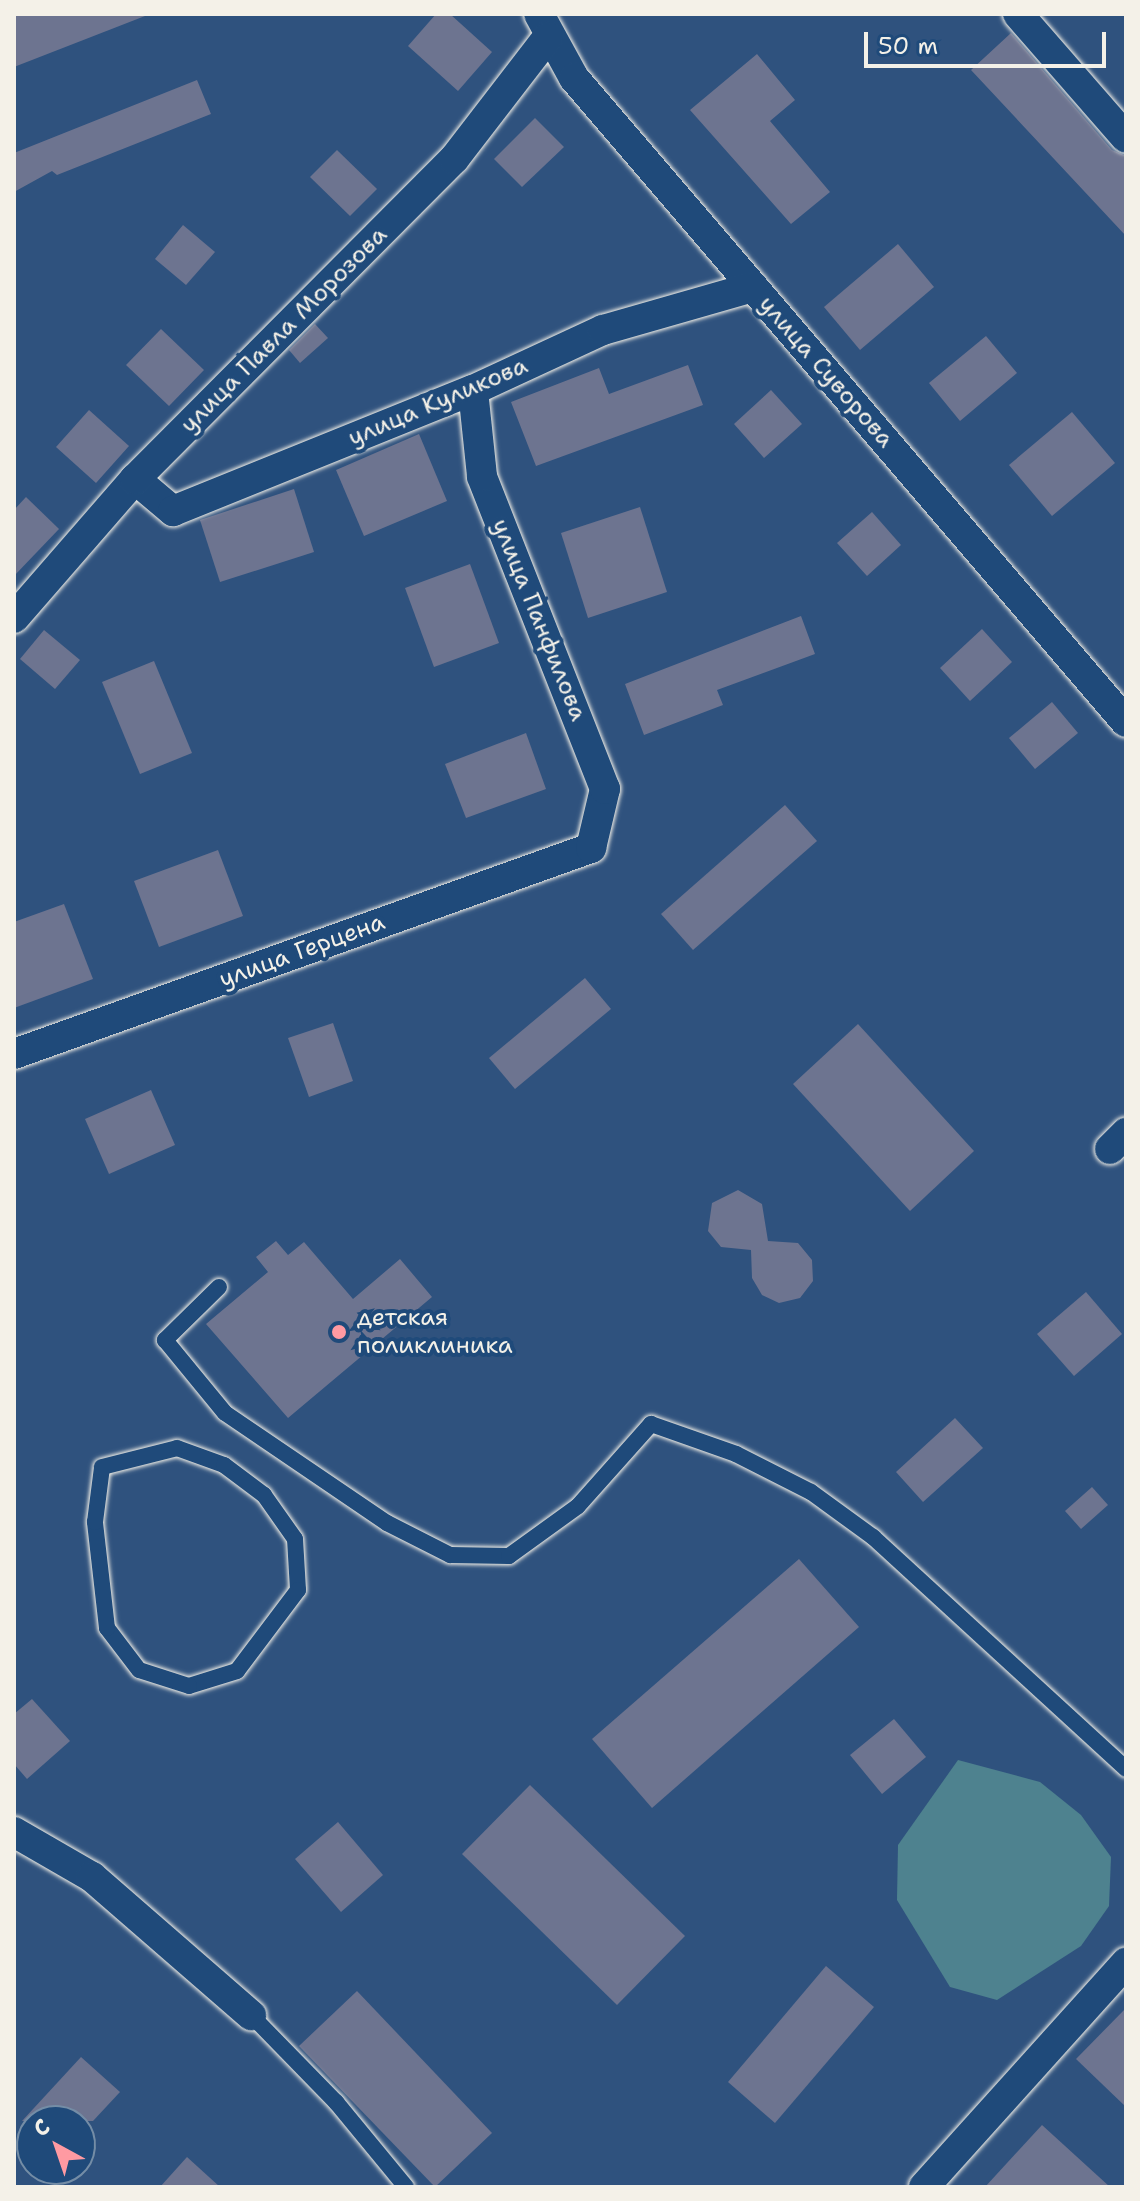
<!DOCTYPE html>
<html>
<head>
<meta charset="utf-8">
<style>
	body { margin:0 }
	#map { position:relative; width:1140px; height:2201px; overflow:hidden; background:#2f527e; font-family:"Shantell Sans",sans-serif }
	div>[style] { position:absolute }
	.green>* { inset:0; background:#4e828f }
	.building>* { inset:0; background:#6d7490 }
	.roads { filter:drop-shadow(0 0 2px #f4f1e8) drop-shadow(0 0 2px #f4f1e8) }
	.lane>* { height:16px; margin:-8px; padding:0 8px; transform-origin:8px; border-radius:8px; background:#1f4a7a }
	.street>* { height:30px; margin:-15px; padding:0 15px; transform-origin:15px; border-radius:15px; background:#1f4a7a }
	.dots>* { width:22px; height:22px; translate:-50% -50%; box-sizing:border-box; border:4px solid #1f4a7a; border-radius:50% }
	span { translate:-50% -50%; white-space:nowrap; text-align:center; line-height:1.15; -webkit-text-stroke:8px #1f4a7a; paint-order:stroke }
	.street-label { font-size:24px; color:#f4f1e8 }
	.poi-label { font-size:24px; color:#f4f1e8 }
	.left { translate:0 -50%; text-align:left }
	.frame { position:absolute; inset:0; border:16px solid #f4f1e8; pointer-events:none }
	.north { position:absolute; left:16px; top:2105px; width:80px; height:80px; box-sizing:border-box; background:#1f4a7a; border:2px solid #748da6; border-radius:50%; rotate:320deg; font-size:22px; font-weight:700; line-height:32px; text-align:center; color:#f4f1e8 }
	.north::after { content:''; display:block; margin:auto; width:28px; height:36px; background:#ff9aa2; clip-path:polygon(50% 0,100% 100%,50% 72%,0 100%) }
	.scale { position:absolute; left:864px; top:32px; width:242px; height:36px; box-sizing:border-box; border:4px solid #f4f1e8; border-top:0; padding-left:10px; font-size:24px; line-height:28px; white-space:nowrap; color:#f4f1e8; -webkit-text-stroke:6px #1f4a7a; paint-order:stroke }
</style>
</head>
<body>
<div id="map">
	<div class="green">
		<i style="clip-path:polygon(958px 1760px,1040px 1782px,1081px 1815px,1111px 1857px,1109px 1906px,1081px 1946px,997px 2000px,950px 1987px,897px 1900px,898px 1845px)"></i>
	</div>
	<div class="building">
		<i style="clip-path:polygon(14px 14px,145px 14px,145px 16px,14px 67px)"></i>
		<i style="clip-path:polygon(436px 14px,450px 14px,492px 52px,458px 91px,408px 46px)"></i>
		<i style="clip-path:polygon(1011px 33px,1112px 150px,1126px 156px,1126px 236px,971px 70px)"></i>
		<i style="clip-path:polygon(757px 54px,795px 100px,770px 121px,830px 192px,791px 224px,690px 110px)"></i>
		<i style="clip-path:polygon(197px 80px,211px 114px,57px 175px,52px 171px,14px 192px,14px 153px)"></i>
		<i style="clip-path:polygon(535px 118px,564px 147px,522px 187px,494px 159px)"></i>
		<i style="clip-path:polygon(337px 150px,377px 189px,350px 216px,310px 177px)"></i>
		<i style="clip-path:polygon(183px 225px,215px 252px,186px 285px,155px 259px)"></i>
		<i style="clip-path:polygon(898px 244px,934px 287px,860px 350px,824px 307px)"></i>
		<i style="clip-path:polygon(315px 324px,328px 338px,300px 363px,289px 350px)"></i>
		<i style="clip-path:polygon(161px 329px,204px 370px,169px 406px,126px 365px)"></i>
		<i style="clip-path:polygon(986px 336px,1017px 373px,960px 421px,929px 383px)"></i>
		<i style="clip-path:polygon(688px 365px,703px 405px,536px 466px,511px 402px,599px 368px,609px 394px)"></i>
		<i style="clip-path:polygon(771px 390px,802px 424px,764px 458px,734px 424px)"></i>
		<i style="clip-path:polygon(89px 410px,129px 446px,96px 483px,56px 447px)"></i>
		<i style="clip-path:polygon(1072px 412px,1115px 463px,1052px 516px,1009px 465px)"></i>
		<i style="clip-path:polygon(419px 434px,447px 501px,364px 536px,336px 470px)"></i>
		<i style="clip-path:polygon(294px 489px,314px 552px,220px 582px,200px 520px)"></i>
		<i style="clip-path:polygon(26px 497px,59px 529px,14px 576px,14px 510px)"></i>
		<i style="clip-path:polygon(640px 507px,667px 592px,588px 618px,561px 533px)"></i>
		<i style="clip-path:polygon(872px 512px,901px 545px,867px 576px,837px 543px)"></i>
		<i style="clip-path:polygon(470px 564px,499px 643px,434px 667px,405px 588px)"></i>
		<i style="clip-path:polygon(801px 616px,815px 654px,717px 690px,723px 705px,644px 735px,625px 684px)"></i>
		<i style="clip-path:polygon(982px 629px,1012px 662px,970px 701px,940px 668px)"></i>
		<i style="clip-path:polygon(44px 630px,80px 660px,55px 689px,20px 659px)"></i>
		<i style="clip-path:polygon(154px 661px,192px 753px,140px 774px,102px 682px)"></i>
		<i style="clip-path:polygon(1052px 702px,1078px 733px,1035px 769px,1009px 738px)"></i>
		<i style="clip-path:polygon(526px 733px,546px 789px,466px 818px,445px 764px)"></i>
		<i style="clip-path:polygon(785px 805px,817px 841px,693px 950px,661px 914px)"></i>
		<i style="clip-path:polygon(218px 850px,243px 916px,159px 947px,134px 881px)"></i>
		<i style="clip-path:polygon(64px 904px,93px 979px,14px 1008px,14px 922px)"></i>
		<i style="clip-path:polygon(585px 978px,611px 1009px,515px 1089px,489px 1058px)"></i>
		<i style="clip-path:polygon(333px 1023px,353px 1081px,309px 1097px,288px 1038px)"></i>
		<i style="clip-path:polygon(858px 1024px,974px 1151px,910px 1211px,793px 1084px)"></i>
		<i style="clip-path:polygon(151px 1090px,175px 1145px,109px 1174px,85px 1119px)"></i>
		<i style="clip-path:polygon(738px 1190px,762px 1204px,768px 1241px,798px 1243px,812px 1260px,813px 1281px,800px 1298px,779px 1303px,762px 1295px,752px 1278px,751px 1250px,721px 1247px,708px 1231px,712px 1203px)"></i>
		<i style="clip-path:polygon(276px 1241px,288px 1255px,304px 1242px,353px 1299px,400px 1259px,432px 1297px,288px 1418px,206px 1324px,268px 1272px,256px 1257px)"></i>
		<i style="clip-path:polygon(1086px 1292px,1122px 1334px,1074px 1376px,1037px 1334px)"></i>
		<i style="clip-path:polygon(955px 1418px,983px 1448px,923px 1502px,896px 1472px)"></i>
		<i style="clip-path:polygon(1092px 1487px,1108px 1505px,1081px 1529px,1065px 1511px)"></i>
		<i style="clip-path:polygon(799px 1559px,859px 1627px,652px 1808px,592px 1739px)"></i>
		<i style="clip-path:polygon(32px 1699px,70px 1741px,27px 1779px,14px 1764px,14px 1714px)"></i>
		<i style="clip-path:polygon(894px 1719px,926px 1757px,882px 1794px,850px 1755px)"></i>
		<i style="clip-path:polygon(530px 1785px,685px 1936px,617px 2005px,462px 1854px)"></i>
		<i style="clip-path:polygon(338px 1822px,383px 1875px,341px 1912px,295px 1859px)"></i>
		<i style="clip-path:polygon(826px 1966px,874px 2007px,775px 2123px,728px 2082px)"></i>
		<i style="clip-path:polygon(357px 1991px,492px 2133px,435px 2187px,299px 2046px)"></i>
		<i style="clip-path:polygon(1126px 2008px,1126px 2107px,1076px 2059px)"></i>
		<i style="clip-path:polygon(81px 2057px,120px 2092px,93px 2121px,22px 2121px)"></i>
		<i style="clip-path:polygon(1042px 2125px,1110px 2187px,985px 2187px)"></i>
		<i style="clip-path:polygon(187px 2157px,220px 2187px,160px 2187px)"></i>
	</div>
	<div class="roads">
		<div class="lane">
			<i style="left:219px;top:1287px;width:76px;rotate:135.5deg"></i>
			<i style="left:165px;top:1340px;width:94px;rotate:50.6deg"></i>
			<i style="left:225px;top:1413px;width:196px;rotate:34.2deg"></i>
			<i style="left:387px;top:1523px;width:71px;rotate:26.9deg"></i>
			<i style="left:450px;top:1555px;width:59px;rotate:1deg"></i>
			<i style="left:509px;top:1556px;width:85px;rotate:-35.9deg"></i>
			<i style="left:578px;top:1506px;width:110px;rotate:-48.3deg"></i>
			<i style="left:651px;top:1424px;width:90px;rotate:19.4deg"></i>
			<i style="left:736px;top:1454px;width:84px;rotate:26.9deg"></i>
			<i style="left:811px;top:1492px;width:77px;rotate:36deg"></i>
			<i style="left:873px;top:1537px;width:343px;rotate:42.5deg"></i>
			<i style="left:177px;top:1448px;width:50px;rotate:19.9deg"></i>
			<i style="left:224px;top:1465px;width:50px;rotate:36.9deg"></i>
			<i style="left:264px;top:1495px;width:54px;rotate:54.8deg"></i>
			<i style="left:295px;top:1539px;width:51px;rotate:86.6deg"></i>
			<i style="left:298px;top:1590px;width:101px;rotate:127deg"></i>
			<i style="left:237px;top:1671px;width:50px;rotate:162.6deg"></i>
			<i style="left:189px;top:1686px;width:52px;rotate:-162.3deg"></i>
			<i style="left:139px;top:1670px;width:53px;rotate:-127.3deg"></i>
			<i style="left:107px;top:1628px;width:107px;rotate:-96.5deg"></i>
			<i style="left:95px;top:1522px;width:55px;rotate:-82.7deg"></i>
			<i style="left:102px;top:1467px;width:77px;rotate:-14.2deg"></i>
			<i style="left:251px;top:2015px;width:122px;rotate:45.7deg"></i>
			<i style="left:336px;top:2102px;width:110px;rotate:50.5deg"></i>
		</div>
		<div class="street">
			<i style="left:539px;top:14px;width:73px;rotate:61.3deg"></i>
			<i style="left:574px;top:78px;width:848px;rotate:49.4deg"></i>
			<i style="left:1018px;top:14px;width:164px;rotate:48.9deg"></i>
			<i style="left:135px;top:479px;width:50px;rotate:40.1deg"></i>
			<i style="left:173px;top:511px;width:323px;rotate:-22deg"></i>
			<i style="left:473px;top:390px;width:143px;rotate:-24.8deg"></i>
			<i style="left:603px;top:330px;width:156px;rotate:-16deg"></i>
			<i style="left:14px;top:618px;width:184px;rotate:-49deg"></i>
			<i style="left:135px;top:479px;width:452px;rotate:-45.1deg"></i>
			<i style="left:454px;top:159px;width:154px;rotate:-52.4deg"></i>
			<i style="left:14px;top:1054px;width:613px;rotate:-19.65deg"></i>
			<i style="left:591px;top:848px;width:61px;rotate:-76.7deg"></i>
			<i style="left:605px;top:789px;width:336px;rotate:-111.5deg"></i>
			<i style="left:482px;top:476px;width:86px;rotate:-96deg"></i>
			<i style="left:1110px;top:1149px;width:23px;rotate:-45deg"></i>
			<i style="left:14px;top:1832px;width:90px;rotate:30deg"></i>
			<i style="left:92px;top:1877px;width:211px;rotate:41deg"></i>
			<i style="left:924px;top:2187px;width:302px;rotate:-48deg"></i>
		</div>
	</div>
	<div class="dots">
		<i style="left:339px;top:1332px;background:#ff9aa2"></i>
	</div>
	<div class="street-label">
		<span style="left:284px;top:330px;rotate:-45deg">улица Павла Морозова</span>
		<span style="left:826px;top:372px;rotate:49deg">улица Суворова</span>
		<span style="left:438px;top:402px;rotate:-23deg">улица Куликова</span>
		<span style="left:539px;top:620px;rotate:68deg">улица Панфилова</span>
		<span style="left:302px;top:951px;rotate:-20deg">улица Герцена</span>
	</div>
	<div class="poi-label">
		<span class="left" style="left:357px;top:1332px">детская<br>поликлиника</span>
	</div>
	<div class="frame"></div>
	<div class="north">С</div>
	<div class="scale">50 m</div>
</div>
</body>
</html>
